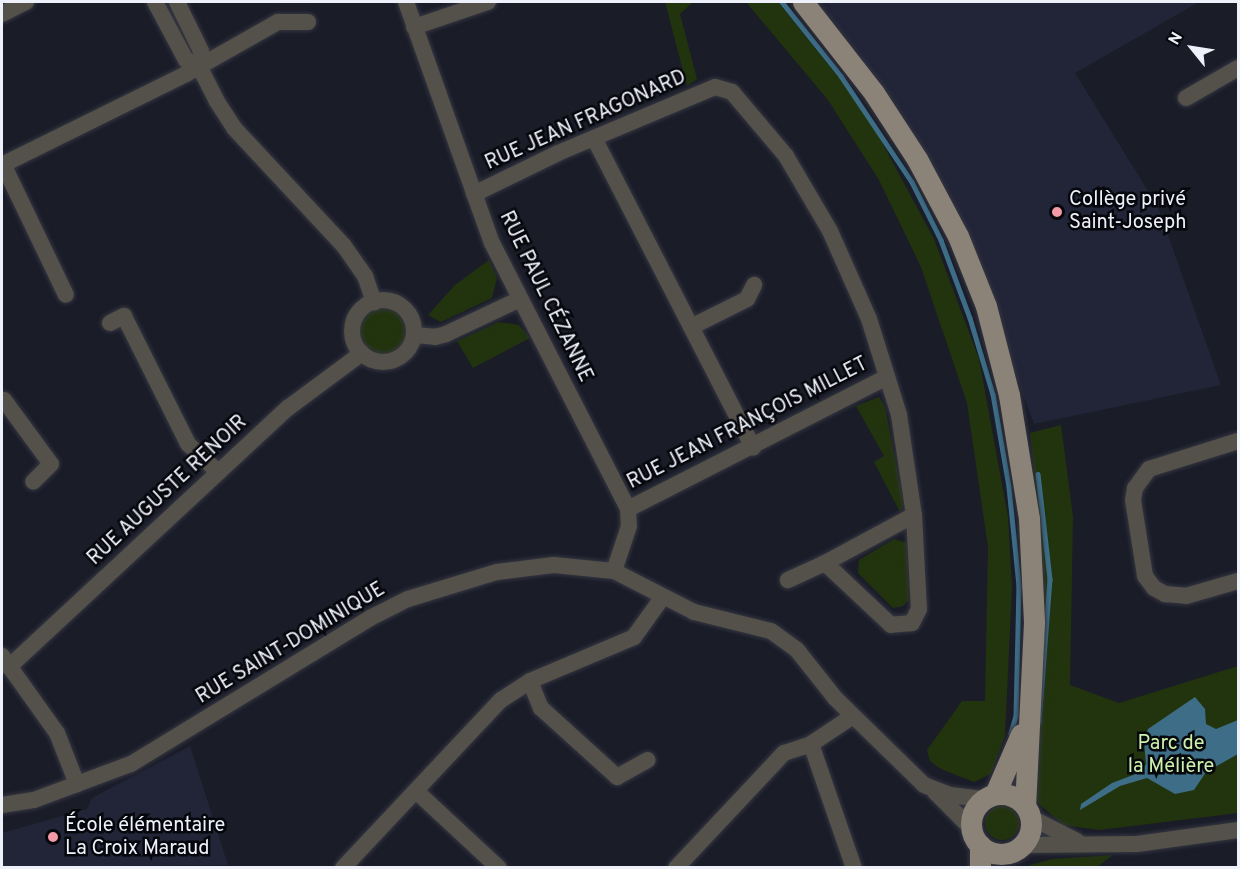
<!DOCTYPE html>
<html>
<head>
<meta charset="utf-8">
<style>
	body { margin:0 }
	#map { position:relative; width:1240px; height:869px; overflow:hidden; background:#1a1c28; font-family:Overpass,sans-serif }
	div>[style] { position:absolute }
	.built>* { inset:0; background:#222537 }
	.green>* { inset:0; background:#22340e }
	.round { border-radius:50% }
	.water>* { inset:0; background:#3d6d87 }
	.stream>* { height:4.5px; margin:-2.25px; padding:0 2.25px; transform-origin:2.25px; border-radius:2.25px; background:#3d6d87 }
	.roads { filter:drop-shadow(0 0 2px #343641) drop-shadow(0 0 2px #343641) }
	.minor>* { height:16px; margin:-8px; padding:0 8px; transform-origin:8px; border-radius:8px; background:#54504a }
	.minor>.ring { margin:-8px; padding:0; box-sizing:content-box; background:none; border:16px solid #54504a; border-radius:50% }
	.major>* { height:21px; margin:-10.5px; padding:0 10.5px; transform-origin:10.5px; border-radius:10.5px; background:#8c8378 }
	.major>.ring { margin:-10.5px; padding:0; box-sizing:content-box; background:none; border:21px solid #8c8378; border-radius:50% }
	.dots>* { width:16px; height:16px; translate:-50% -50%; box-sizing:border-box; border:3px solid #06070c; border-radius:50% }
	span { translate:-50% -50%; white-space:nowrap; text-align:center; line-height:1.15; -webkit-text-stroke:5px #06070c; paint-order:stroke }
	.street-label { font-size:20px; color:#eff1fa }
	.poi-label { font-size:20px; color:#eff1fa }
	.left { translate:0 -50%; text-align:left }
	.park-label { font-size:20px; color:#cdf2ae }
	.frame { position:absolute; inset:0; border:3px solid #eff1fa; pointer-events:none }
	.north { position:absolute; left:1162px; top:18px; width:60px; height:60px; -webkit-text-stroke:4px #06070c; paint-order:stroke; rotate:300deg; font-size:16px; font-weight:700; line-height:24px; text-align:center; color:#eff1fa }
	.north::after { content:''; display:block; margin:auto; width:21px; height:27px; background:#eff1fa; clip-path:polygon(50% 0,100% 100%,50% 72%,0 100%) }
</style>
</head>
<body>
<div id="map">
	<div class="built">
		<i style="clip-path:polygon(816px 2px,1199px 2px,1075px 73px,1158px 207px,1221px 385px,1034px 424px,957px 216px,846px 40px)"></i>
		<i style="clip-path:polygon(190px 746px,228px 865px,2px 867px,2px 833px,87px 809px,92px 798px)"></i>
	</div>
	<div class="green">
		<i style="clip-path:polygon(665px 2px,693px 2px,680px 14px,697px 79px,687px 86px)"></i>
		<i style="clip-path:polygon(746px 2px,778px 2px,848px 89px,879px 137px,934px 239px,979px 359px,1008px 517px,1012px 587px,1005px 736px,991px 774px,974px 782px,941px 769px,930px 761px,927px 750px,962px 701px,985px 701px,988px 547px,967px 403px,921px 267px,879px 180px,828px 100px)"></i>
		<i style="clip-path:polygon(489px 260px,497px 278px,492px 298px,441px 322px,428px 315px,455px 285px)"></i>
		<i class="round" style="left:359px;top:307px;width:48px;height:48px"></i>
		<i style="clip-path:polygon(499px 322px,519px 325px,530px 338px,473px 368px,457px 341px)"></i>
		<i style="clip-path:polygon(879px 397px,885px 407px,904px 504px,900px 512px,874px 462px,884px 456px,856px 406px)"></i>
		<i style="clip-path:polygon(1061px 425px,1073px 517px,1070px 685px,1119px 703px,1238px 666px,1238px 813px,1099px 830px,1063px 825px,1037px 802px,1029px 783px,1040px 524px,1030px 433px)"></i>
		<i style="clip-path:polygon(894px 539px,907px 543px,909px 600px,903px 606px,893px 608px,858px 573px,859px 560px)"></i>
		<i class="round" style="left:985px;top:806px;width:34px;height:34px"></i>
		<i style="clip-path:polygon(1113px 855px,1097px 867px,1024px 867px,1052px 859px)"></i>
	</div>
	<div class="water">
		<i style="clip-path:polygon(1195px 697px,1205px 709px,1206px 724px,1216px 729px,1238px 720px,1238px 754px,1206px 772px,1194px 790px,1175px 794px,1147px 778px,1120px 786px,1080px 810px,1081px 804px,1112px 783px,1141px 772px,1146px 764px,1144px 740px,1148px 729px)"></i>
	</div>
	<div class="stream">
		<i style="left:782px;top:2px;width:95px;rotate:51.4deg"></i>
		<i style="left:841px;top:76px;width:128px;rotate:56.2deg"></i>
		<i style="left:912px;top:182px;width:65px;rotate:63.4deg"></i>
		<i style="left:941px;top:240px;width:83px;rotate:69.6deg"></i>
		<i style="left:970px;top:318px;width:79px;rotate:73.2deg"></i>
		<i style="left:993px;top:394px;width:94px;rotate:80.2deg"></i>
		<i style="left:1009px;top:487px;width:99px;rotate:84.2deg"></i>
		<i style="left:1019px;top:585px;width:131px;rotate:91.3deg"></i>
		<i style="left:1016px;top:716px;width:18px;rotate:106deg"></i>
		<i style="left:1038px;top:474px;width:106px;rotate:83.5deg"></i>
		<i style="left:1050px;top:579px;width:144px;rotate:94.4deg"></i>
	</div>
	<div class="roads">
		<div class="minor">
			<i style="left:155px;top:2px;width:66px;rotate:61.9deg"></i>
			<i style="left:186px;top:60px;width:14px;rotate:25deg"></i>
			<i style="left:177px;top:2px;width:55px;rotate:63.9deg"></i>
			<i style="left:201px;top:51px;width:15px;rotate:98deg"></i>
			<i style="left:199px;top:66px;width:38px;rotate:63deg"></i>
			<i style="left:216px;top:100px;width:33px;rotate:57deg"></i>
			<i style="left:234px;top:128px;width:161px;rotate:47deg"></i>
			<i style="left:344px;top:246px;width:37px;rotate:55deg"></i>
			<i style="left:365px;top:276px;width:28px;rotate:71deg"></i>
			<i style="left:406px;top:2px;width:256px;rotate:70.4deg"></i>
			<i style="left:492px;top:243px;width:299px;rotate:62.9deg"></i>
			<i style="left:628px;top:509px;width:17px;rotate:87deg"></i>
			<i style="left:629px;top:526px;width:47px;rotate:108.4deg"></i>
			<i style="left:2px;top:14px;width:27px;rotate:-27deg"></i>
			<i style="left:414px;top:27px;width:78px;rotate:-18.7deg"></i>
			<i style="left:1186px;top:98px;width:60px;rotate:-30deg"></i>
			<i style="left:594px;top:138px;width:348px;rotate:62.8deg"></i>
			<i style="left:3px;top:164px;width:145px;rotate:64.3deg"></i>
			<i style="left:2px;top:165px;width:205px;rotate:-26.3deg"></i>
			<i style="left:186px;top:74px;width:106px;rotate:-29.5deg"></i>
			<i style="left:278px;top:22px;width:30px"></i>
			<i style="left:474px;top:194px;width:93px;rotate:-26deg"></i>
			<i style="left:558px;top:153px;width:170px;rotate:-22.8deg"></i>
			<i style="left:715px;top:87px;width:18px;rotate:16deg"></i>
			<i style="left:732px;top:92px;width:84px;rotate:49.8deg"></i>
			<i style="left:786px;top:156px;width:87px;rotate:59.6deg"></i>
			<i style="left:830px;top:231px;width:96px;rotate:66.1deg"></i>
			<i style="left:869px;top:319px;width:101px;rotate:72.6deg"></i>
			<i style="left:899px;top:415px;width:101px;rotate:81.5deg"></i>
			<i style="left:914px;top:515px;width:94px;rotate:87deg"></i>
			<i style="left:919px;top:609px;width:16px;rotate:117deg"></i>
			<i style="left:912px;top:623px;width:21px;rotate:175deg"></i>
			<i style="left:891px;top:625px;width:91px;rotate:-136.8deg"></i>
			<i style="left:825px;top:563px;width:41px;rotate:155.3deg"></i>
			<i class="ring" style="left:352px;top:300px;width:46px;height:46px"></i>
			<i style="left:110px;top:323px;width:16px;rotate:-27deg"></i>
			<i style="left:124px;top:316px;width:143px;rotate:63.4deg"></i>
			<i style="left:188px;top:444px;width:41px;rotate:43deg"></i>
			<i style="left:691px;top:327px;width:63px;rotate:-26.6deg"></i>
			<i style="left:747px;top:299px;width:16px;rotate:-63deg"></i>
			<i style="left:414px;top:335px;width:21px;rotate:5deg"></i>
			<i style="left:435px;top:337px;width:11px;rotate:-15deg"></i>
			<i style="left:446px;top:334px;width:82px;rotate:-25.3deg"></i>
			<i style="left:4px;top:400px;width:79px;rotate:53.7deg"></i>
			<i style="left:51px;top:464px;width:25px;rotate:135deg"></i>
			<i style="left:1238px;top:441px;width:93px;rotate:162.5deg"></i>
			<i style="left:1149px;top:469px;width:24px;rotate:126deg"></i>
			<i style="left:1135px;top:488px;width:12px;rotate:99deg"></i>
			<i style="left:1133px;top:500px;width:77px;rotate:81deg"></i>
			<i style="left:1145px;top:576px;width:15px;rotate:53deg"></i>
			<i style="left:1154px;top:588px;width:13px;rotate:29deg"></i>
			<i style="left:1165px;top:594px;width:21px;rotate:5deg"></i>
			<i style="left:1186px;top:596px;width:54px;rotate:-16.1deg"></i>
			<i style="left:628px;top:509px;width:291px;rotate:-27deg"></i>
			<i style="left:825px;top:563px;width:101px;rotate:-28.3deg"></i>
			<i style="left:2px;top:656px;width:95px;rotate:54.5deg"></i>
			<i style="left:57px;top:733px;width:55px;rotate:68.6deg"></i>
			<i style="left:9px;top:667px;width:381px;rotate:-42.9deg"></i>
			<i style="left:288px;top:408px;width:92px;rotate:-36.6deg"></i>
			<i style="left:530px;top:681px;width:29px;rotate:68deg"></i>
			<i style="left:541px;top:708px;width:103px;rotate:42.2deg"></i>
			<i style="left:617px;top:777px;width:35px;rotate:-29deg"></i>
			<i style="left:811px;top:744px;width:131px;rotate:70.9deg"></i>
			<i style="left:416px;top:791px;width:113px;rotate:42.9deg"></i>
			<i style="left:935px;top:792px;width:51px;rotate:45deg"></i>
			<i style="left:2px;top:805px;width:32px;rotate:-9deg"></i>
			<i style="left:34px;top:800px;width:103px;rotate:-20.4deg"></i>
			<i style="left:131px;top:764px;width:280px;rotate:-31.4deg"></i>
			<i style="left:370px;top:618px;width:42px;rotate:-26.6deg"></i>
			<i style="left:408px;top:599px;width:93px;rotate:-16.9deg"></i>
			<i style="left:497px;top:572px;width:57px;rotate:-7deg"></i>
			<i style="left:554px;top:565px;width:60px;rotate:5.7deg"></i>
			<i style="left:614px;top:571px;width:90px;rotate:27.1deg"></i>
			<i style="left:694px;top:612px;width:79px;rotate:13.9deg"></i>
			<i style="left:771px;top:631px;width:32px;rotate:36deg"></i>
			<i style="left:797px;top:650px;width:61px;rotate:51.6deg"></i>
			<i style="left:835px;top:698px;width:124px;rotate:44.3deg"></i>
			<i style="left:924px;top:785px;width:28px;rotate:21deg"></i>
			<i style="left:950px;top:795px;width:33px;rotate:7deg"></i>
			<i style="left:1030px;top:817px;width:53px;rotate:27.1deg"></i>
			<i style="left:1023px;top:845px;width:114px;rotate:-0.5deg"></i>
			<i style="left:1137px;top:844px;width:102px;rotate:-7.9deg"></i>
			<i style="left:343px;top:868px;width:231px;rotate:-46.8deg"></i>
			<i style="left:501px;top:700px;width:35px;rotate:-33deg"></i>
			<i style="left:530px;top:681px;width:113px;rotate:-22.9deg"></i>
			<i style="left:634px;top:637px;width:48px;rotate:-54.3deg"></i>
			<i style="left:676px;top:868px;width:158px;rotate:-46.8deg"></i>
			<i style="left:784px;top:753px;width:28px;rotate:-18deg"></i>
			<i style="left:811px;top:744px;width:50px;rotate:-33.7deg"></i>
		</div>
		<div class="major">
			<i style="left:803px;top:2px;width:115px;rotate:52deg"></i>
			<i style="left:874px;top:93px;width:79px;rotate:56.9deg"></i>
			<i style="left:917px;top:159px;width:87px;rotate:62deg"></i>
			<i style="left:958px;top:236px;width:75px;rotate:68.2deg"></i>
			<i style="left:986px;top:306px;width:92px;rotate:75.5deg"></i>
			<i style="left:1009px;top:395px;width:126px;rotate:80.8deg"></i>
			<i style="left:1029px;top:519px;width:104px;rotate:87.2deg"></i>
			<i style="left:1034px;top:623px;width:182px;rotate:92.8deg"></i>
			<i class="ring" style="left:971px;top:794px;width:39px;height:39px"></i>
			<i style="left:995px;top:794px;width:65px;rotate:-66.6deg"></i>
			<i style="left:980px;top:868px;width:23px;rotate:-90deg"></i>
		</div>
	</div>
	<div class="dots">
		<i style="left:1057px;top:212px;background:#f49aa6"></i>
		<i style="left:53px;top:837px;background:#f49aa6"></i>
	</div>
	<div class="street-label">
		<span style="left:586px;top:121px;rotate:-24deg">RUE JEAN FRAGONARD</span>
		<span style="left:545px;top:297px;rotate:64deg">RUE PAUL CÉZANNE</span>
		<span style="left:748px;top:424px;rotate:-27deg">RUE JEAN FRANÇOIS MILLET</span>
		<span style="left:168px;top:491px;rotate:-43deg">RUE AUGUSTE RENOIR</span>
		<span style="left:291px;top:644px;rotate:-31deg">RUE SAINT-DOMINIQUE</span>
	</div>
	<div class="poi-label">
		<span class="left" style="left:1069px;top:212px">Collège privé<br>Saint-Joseph</span>
		<span class="left" style="left:65px;top:838px">École élémentaire<br>La Croix Maraud</span>
	</div>
	<div class="park-label">
		<span style="left:1171px;top:756px">Parc de<br>la Mélière</span>
	</div>
	<div class="frame"></div>
	<div class="north">N</div>
</div>
</body>
</html>
